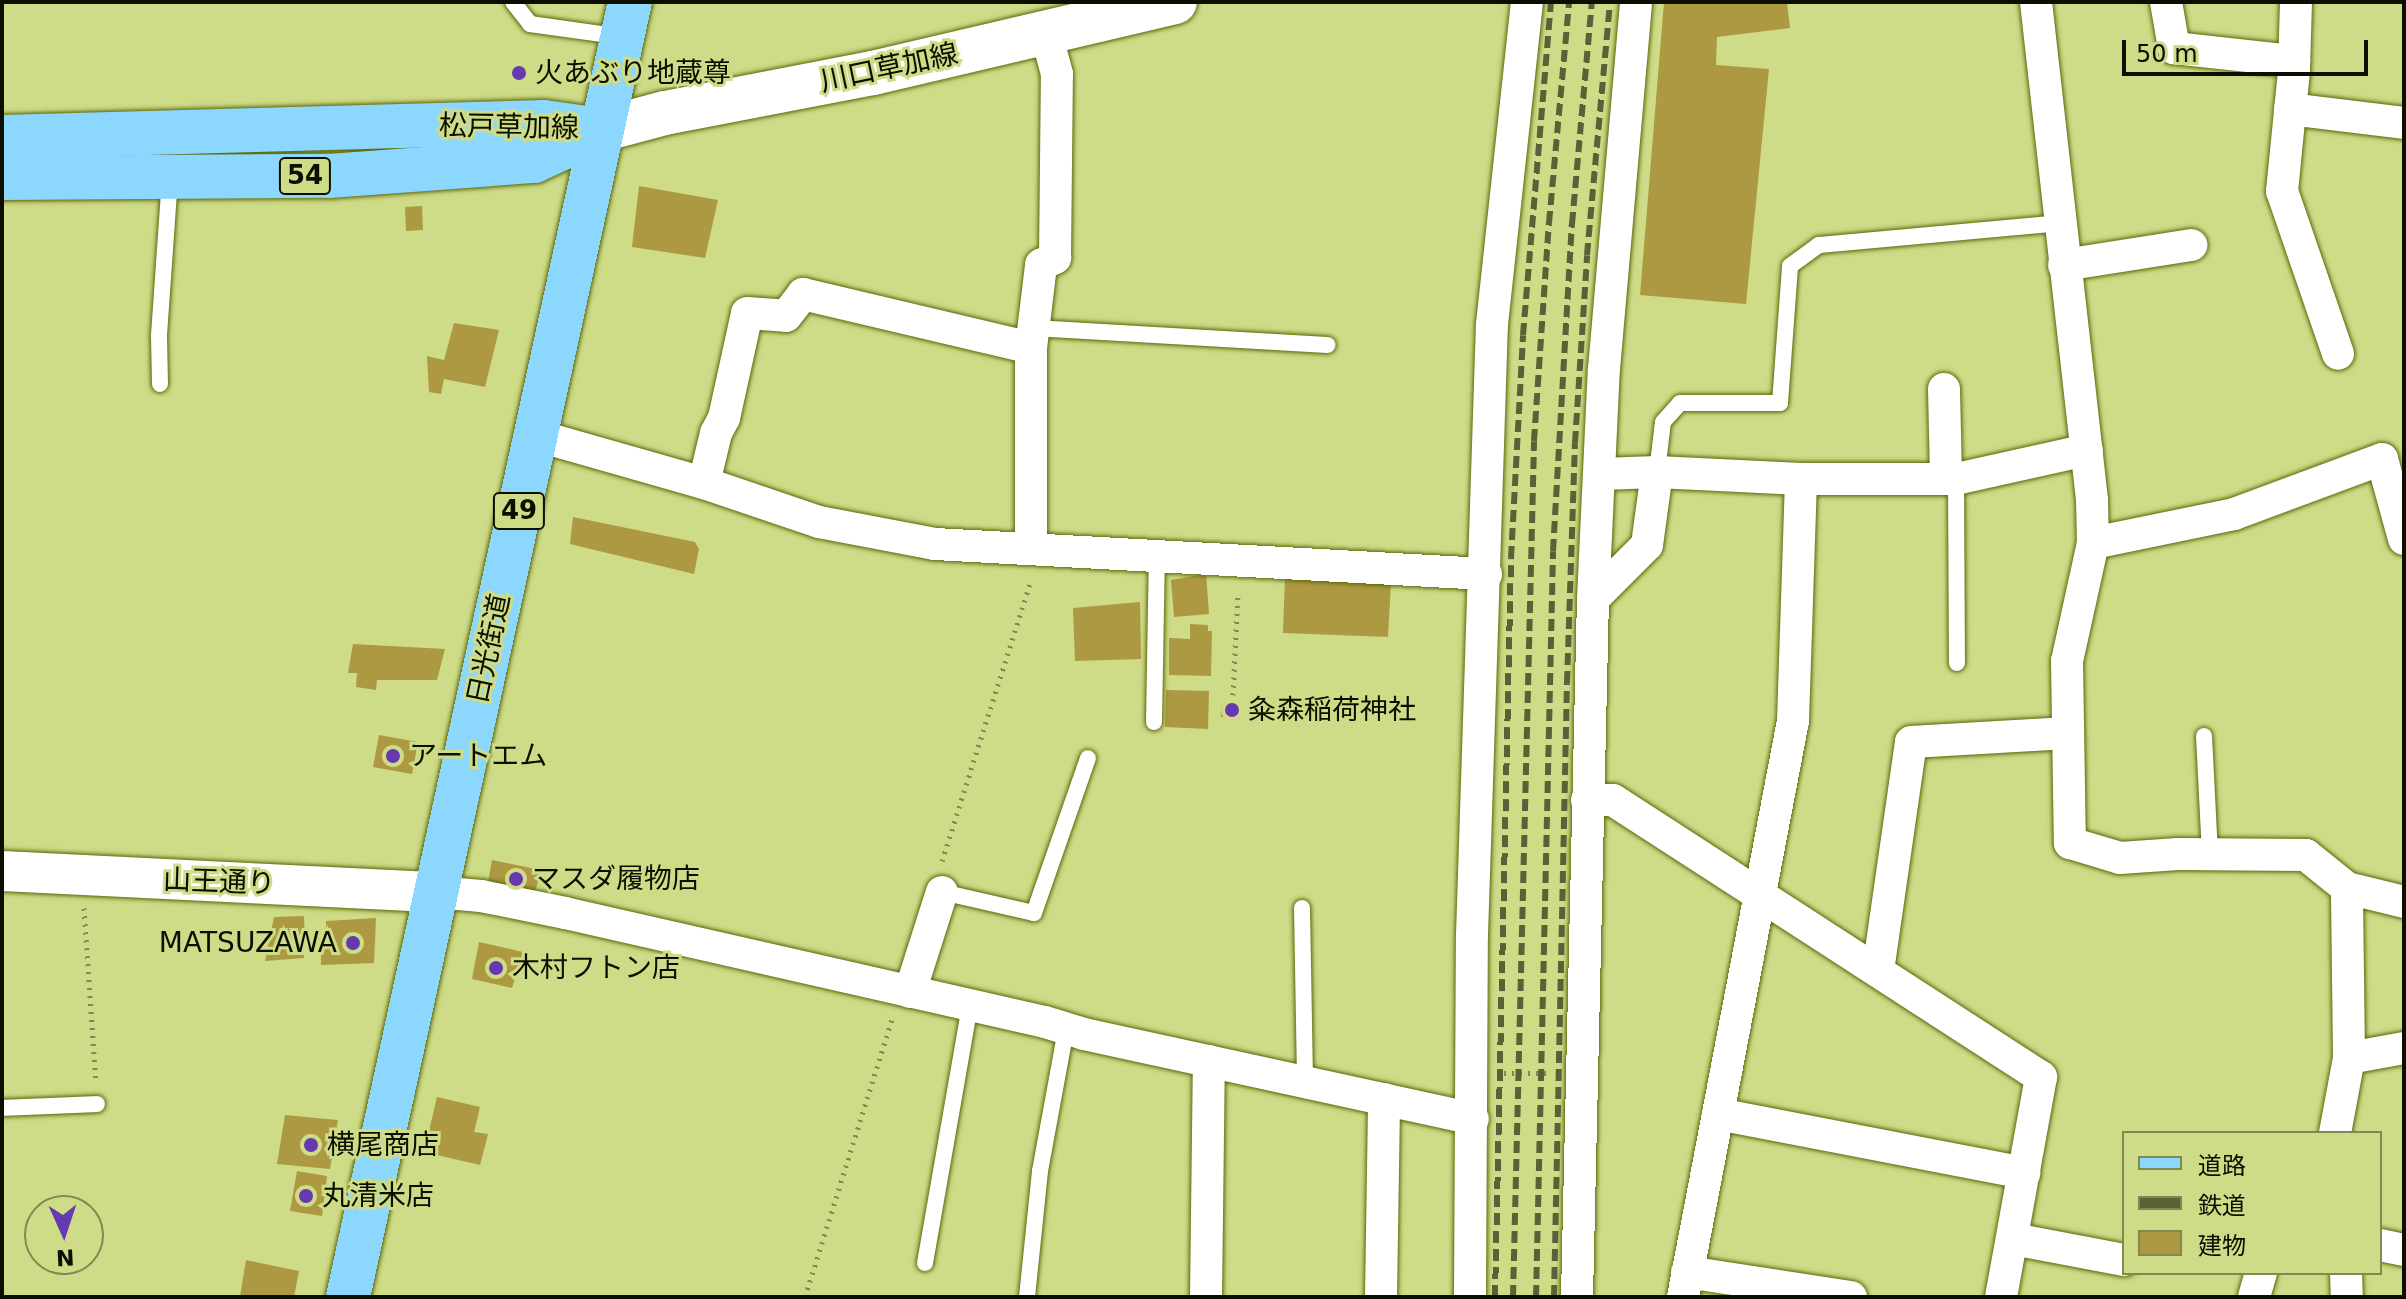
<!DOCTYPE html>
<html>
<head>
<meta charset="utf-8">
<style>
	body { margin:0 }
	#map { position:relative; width:2406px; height:1299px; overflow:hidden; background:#cedb87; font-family:"DejaVu Sans","Noto Sans JP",sans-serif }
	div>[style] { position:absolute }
	.building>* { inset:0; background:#ad9942 }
	.path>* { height:5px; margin-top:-2.5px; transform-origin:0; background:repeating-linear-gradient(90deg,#818a52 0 2px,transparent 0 8px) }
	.roads { filter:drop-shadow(0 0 2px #5d6707) drop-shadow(0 0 2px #5d6707) }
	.service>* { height:16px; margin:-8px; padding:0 8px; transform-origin:8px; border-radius:8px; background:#fff }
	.minor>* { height:32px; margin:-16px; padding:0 16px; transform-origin:16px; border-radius:16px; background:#fff }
	.tertiary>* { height:40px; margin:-20px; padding:0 20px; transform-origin:20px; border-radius:20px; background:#fff }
	.secondary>* { height:44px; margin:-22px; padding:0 22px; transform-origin:22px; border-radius:22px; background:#fff }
	.primary>* { height:44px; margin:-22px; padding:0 22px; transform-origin:22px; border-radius:22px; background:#8cd7fd }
	.rail>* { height:6px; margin-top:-3px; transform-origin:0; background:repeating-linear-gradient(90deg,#5a6136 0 12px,transparent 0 18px) }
	.dots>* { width:22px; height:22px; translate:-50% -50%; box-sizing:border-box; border:4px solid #cedb87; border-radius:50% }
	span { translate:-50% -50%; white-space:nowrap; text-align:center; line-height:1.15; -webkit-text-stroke:6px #cedb87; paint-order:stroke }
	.shield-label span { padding:2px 6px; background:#cedb87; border:2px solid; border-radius:6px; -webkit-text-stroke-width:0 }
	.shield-label { font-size:26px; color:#0c0f00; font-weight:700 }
	.street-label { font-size:28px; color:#0c0f00 }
	.poi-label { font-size:28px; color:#0c0f00 }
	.left { translate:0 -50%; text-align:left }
	.right { translate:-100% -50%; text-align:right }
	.frame { position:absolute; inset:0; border:4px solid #0c0f00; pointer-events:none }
	.legend { position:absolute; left:2122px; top:1131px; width:260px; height:144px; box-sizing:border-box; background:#cedb87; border:2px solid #808951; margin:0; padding:10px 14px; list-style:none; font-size:24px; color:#0c0f00 }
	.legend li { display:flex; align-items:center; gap:16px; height:40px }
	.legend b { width:40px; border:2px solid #808951 }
	.north { position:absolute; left:24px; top:1195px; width:80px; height:80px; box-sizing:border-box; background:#cedb87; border:2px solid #808951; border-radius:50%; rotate:177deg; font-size:22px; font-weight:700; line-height:32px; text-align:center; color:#0c0f00 }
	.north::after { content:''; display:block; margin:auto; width:28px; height:36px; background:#6739b1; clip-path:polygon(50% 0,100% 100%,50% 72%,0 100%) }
	.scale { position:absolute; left:2122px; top:40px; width:246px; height:36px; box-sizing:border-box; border:4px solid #0c0f00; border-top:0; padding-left:10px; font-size:24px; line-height:28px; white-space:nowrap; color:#0c0f00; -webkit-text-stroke:6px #cedb87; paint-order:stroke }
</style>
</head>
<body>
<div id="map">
	<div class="building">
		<i style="clip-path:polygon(1664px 2px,1787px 2px,1790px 28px,1717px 37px,1716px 65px,1769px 69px,1746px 304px,1640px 295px)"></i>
		<i style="clip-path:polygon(639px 186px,718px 200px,705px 258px,632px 247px)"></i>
		<i style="clip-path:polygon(422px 206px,423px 230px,406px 231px,405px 207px)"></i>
		<i style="clip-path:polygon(454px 323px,499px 330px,485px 387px,444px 379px,441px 394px,429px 392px,427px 356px,444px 360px)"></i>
		<i style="clip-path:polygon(573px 517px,695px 542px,699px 549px,694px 574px,570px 544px)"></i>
		<i style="clip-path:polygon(1206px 574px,1209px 614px,1174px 617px,1171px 580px)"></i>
		<i style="clip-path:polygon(1285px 578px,1391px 582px,1388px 637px,1283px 633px)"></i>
		<i style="clip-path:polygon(1140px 602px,1141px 659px,1075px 661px,1073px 608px)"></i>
		<i style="clip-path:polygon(1190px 624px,1208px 625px,1208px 631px,1212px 631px,1211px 676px,1169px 675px,1169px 638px,1190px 639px)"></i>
		<i style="clip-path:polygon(353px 644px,445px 649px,437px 680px,377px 680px,376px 690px,356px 687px,357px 673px,348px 673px)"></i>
		<i style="clip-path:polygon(1166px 690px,1209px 691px,1208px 729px,1165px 727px)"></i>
		<i style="clip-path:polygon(1221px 706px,1238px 707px,1238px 717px,1221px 717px)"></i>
		<i style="clip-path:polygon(379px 735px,418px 742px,412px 774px,373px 767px)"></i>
		<i style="clip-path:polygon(492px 860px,541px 870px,535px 892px,488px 882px)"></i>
		<i style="clip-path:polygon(304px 916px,305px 939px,326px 938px,326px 921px,376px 918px,374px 963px,321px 965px,321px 944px,304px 946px,304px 958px,265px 961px,274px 917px)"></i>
		<i style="clip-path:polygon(479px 942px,523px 952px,512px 988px,472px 979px)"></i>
		<i style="clip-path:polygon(437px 1097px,480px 1107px,474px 1132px,488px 1134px,480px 1165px,424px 1152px)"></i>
		<i style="clip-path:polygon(285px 1115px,338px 1120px,330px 1169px,277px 1164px)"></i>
		<i style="clip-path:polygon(297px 1171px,327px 1176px,322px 1216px,290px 1211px)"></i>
		<i style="clip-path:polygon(246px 1260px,299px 1271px,294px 1297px,240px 1297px)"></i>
	</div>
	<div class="path">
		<i style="left:1233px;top:695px;width:102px;rotate:-87.2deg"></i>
		<i style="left:942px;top:861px;width:294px;rotate:-72.4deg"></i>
		<i style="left:84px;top:908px;width:174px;rotate:86.1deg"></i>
		<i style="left:1504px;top:1073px;width:46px"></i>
		<i style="left:805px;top:1297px;width:291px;rotate:-72.6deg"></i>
	</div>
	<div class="roads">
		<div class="service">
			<i style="left:513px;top:2px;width:28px;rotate:52deg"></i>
			<i style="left:530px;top:24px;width:93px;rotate:8deg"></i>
			<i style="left:1033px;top:328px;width:295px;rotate:3.3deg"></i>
			<i style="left:160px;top:384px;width:49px;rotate:-91.2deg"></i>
			<i style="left:159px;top:335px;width:157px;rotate:-86deg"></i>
			<i style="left:1657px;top:472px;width:50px;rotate:-83.2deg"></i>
			<i style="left:1663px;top:422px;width:25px;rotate:-48deg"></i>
			<i style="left:1680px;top:403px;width:100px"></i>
			<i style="left:1780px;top:403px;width:137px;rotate:-85.8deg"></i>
			<i style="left:1790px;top:266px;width:36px;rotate:-36deg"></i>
			<i style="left:1819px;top:245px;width:241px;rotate:-5.2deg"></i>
			<i style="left:1956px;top:479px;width:184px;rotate:89.7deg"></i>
			<i style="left:1154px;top:722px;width:166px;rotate:-89deg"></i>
			<i style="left:2204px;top:736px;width:118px;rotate:87.1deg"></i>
			<i style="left:942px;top:892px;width:94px;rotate:12.9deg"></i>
			<i style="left:1034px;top:913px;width:164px;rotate:-70.8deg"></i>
			<i style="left:1302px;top:908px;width:174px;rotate:89deg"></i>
			<i style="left:2px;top:1108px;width:95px;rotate:-2.4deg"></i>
			<i style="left:925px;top:1263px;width:262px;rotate:-80.1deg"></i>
			<i style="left:1027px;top:1297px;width:127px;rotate:-84.1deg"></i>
			<i style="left:1040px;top:1171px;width:144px;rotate:-79.6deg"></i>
		</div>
		<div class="minor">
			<i style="left:2036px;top:2px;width:501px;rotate:83.58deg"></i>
			<i style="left:2092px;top:500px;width:43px;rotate:88.7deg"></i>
			<i style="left:2093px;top:543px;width:121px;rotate:102.4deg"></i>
			<i style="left:2067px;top:661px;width:182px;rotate:89.1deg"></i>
			<i style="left:2070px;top:843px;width:52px;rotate:16.7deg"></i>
			<i style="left:2120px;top:858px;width:58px;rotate:-3.9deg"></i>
			<i style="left:2178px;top:854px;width:128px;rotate:0.4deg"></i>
			<i style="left:2306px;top:855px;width:53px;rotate:38.8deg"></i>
			<i style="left:2347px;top:888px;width:59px;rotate:13.8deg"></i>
			<i style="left:2166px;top:2px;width:47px;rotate:80.1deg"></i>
			<i style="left:2174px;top:48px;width:121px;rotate:6.2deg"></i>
			<i style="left:2296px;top:2px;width:69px;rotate:91.7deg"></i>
			<i style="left:2294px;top:71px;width:121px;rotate:95.7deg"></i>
			<i style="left:2282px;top:191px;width:172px;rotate:71deg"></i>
			<i style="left:2290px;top:109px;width:115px;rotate:7deg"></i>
			<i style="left:2064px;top:265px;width:129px;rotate:-8.9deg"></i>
			<i style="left:1944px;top:389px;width:90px;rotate:88.7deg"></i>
			<i style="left:535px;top:435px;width:176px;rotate:15.9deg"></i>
			<i style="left:704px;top:483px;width:121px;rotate:18.7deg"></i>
			<i style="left:819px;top:522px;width:118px;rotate:10.7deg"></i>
			<i style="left:935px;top:544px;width:552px;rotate:3.12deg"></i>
			<i style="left:1600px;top:474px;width:57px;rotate:-2deg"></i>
			<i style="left:1657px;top:472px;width:144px;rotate:2.8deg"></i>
			<i style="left:1801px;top:479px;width:155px"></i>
			<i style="left:1956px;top:479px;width:134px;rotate:-12.5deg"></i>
			<i style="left:704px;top:483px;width:51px;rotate:-76.5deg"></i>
			<i style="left:716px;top:433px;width:17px;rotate:-62deg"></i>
			<i style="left:724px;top:418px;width:107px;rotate:-77.6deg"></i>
			<i style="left:747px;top:313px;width:39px;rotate:4deg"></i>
			<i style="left:786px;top:316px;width:28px;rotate:-52deg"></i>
			<i style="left:803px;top:294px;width:234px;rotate:13.3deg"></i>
			<i style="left:2093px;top:543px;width:144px;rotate:-11.6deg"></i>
			<i style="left:2234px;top:514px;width:158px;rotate:-20.4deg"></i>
			<i style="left:2382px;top:459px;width:83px;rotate:74.6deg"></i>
			<i style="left:1031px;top:548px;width:200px;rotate:-90deg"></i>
			<i style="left:1031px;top:348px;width:84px;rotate:-83.1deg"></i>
			<i style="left:1041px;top:265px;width:16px;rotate:-27deg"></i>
			<i style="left:1055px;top:258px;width:184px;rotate:-89.4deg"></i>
			<i style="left:1057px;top:74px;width:42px;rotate:-105deg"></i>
			<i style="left:1593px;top:599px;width:76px;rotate:-45deg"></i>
			<i style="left:1647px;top:545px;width:74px;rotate:-82.2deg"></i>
			<i style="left:1587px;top:800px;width:26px"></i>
			<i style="left:1613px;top:800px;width:510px;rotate:32.91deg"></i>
			<i style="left:2041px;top:1077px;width:224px;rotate:100.3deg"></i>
			<i style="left:436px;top:892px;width:45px;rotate:5.1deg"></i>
			<i style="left:481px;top:896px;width:86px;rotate:11.4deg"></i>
			<i style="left:565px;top:913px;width:492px;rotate:12.8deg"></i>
			<i style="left:1045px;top:1022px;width:41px;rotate:17.1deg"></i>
			<i style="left:1084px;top:1034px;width:398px;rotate:12.3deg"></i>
			<i style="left:1878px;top:971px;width:231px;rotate:-81.8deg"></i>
			<i style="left:1911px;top:742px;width:157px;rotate:-3.3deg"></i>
			<i style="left:910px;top:992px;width:105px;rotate:-72.3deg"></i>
			<i style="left:2349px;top:1058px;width:56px;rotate:-10.3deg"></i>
			<i style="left:1718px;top:1114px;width:312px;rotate:10.9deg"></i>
			<i style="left:2335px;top:1133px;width:76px;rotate:-79.4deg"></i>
			<i style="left:2349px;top:1058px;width:170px;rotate:-90.7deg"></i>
			<i style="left:2013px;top:1239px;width:113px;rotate:10.7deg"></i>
			<i style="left:2380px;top:1245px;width:25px;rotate:12deg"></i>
			<i style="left:1687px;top:1272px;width:166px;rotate:8.7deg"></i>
			<i style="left:2346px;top:1273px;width:24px;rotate:88deg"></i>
			<i style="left:1206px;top:1297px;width:236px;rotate:-89.3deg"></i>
			<i style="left:1381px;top:1297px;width:198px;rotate:-89.1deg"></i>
			<i style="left:1470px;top:1297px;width:362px;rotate:-89.7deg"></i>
			<i style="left:1472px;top:935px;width:611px;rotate:-88.13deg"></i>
			<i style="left:1492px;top:324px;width:324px;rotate:-83.8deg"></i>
			<i style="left:1577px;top:1297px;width:698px;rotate:-88.69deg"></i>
			<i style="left:1593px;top:599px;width:230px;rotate:-87.3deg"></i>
			<i style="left:1604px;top:369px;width:368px;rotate:-85deg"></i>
			<i style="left:1683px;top:1297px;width:586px;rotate:-79.19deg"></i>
			<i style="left:1793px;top:721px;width:242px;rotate:-88.1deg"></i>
			<i style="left:2254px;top:1297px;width:25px;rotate:-74deg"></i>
		</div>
		<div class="tertiary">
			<i style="left:2px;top:871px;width:435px;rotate:2.8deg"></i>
		</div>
		<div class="secondary">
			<i style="left:601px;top:130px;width:66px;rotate:-14.9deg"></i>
			<i style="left:665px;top:113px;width:212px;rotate:-10.9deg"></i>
			<i style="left:873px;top:73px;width:310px;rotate:-13.2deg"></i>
		</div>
		<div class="primary">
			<i style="left:2px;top:137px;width:542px;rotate:-1.59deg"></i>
			<i style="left:544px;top:122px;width:58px;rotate:8deg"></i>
			<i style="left:2px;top:178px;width:327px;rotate:-0.4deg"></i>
			<i style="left:329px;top:176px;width:206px;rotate:-4.2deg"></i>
			<i style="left:534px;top:161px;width:74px;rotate:-24.8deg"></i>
			<i style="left:348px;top:1297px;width:1325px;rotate:-77.72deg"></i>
		</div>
	</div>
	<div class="rail">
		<i style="left:1495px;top:1297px;width:739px;rotate:-88.76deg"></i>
		<i style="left:1511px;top:558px;width:223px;rotate:-86.9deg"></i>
		<i style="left:1523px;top:335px;width:334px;rotate:-85.2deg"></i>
		<i style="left:1513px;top:1297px;width:856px;rotate:-88.59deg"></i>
		<i style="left:1534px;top:441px;width:219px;rotate:-86.1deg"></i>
		<i style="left:1549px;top:223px;width:222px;rotate:-84.8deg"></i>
		<i style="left:1536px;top:1297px;width:746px;rotate:-88.69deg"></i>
		<i style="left:1553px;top:551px;width:328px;rotate:-86.7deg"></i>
		<i style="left:1572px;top:224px;width:223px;rotate:-84.9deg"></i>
		<i style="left:1554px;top:1297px;width:614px;rotate:-88.79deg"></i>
		<i style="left:1567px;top:683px;width:240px;rotate:-88.1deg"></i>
		<i style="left:1575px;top:443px;width:188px;rotate:-86.3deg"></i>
		<i style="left:1587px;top:255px;width:254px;rotate:-84.8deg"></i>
	</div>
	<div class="dots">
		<i style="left:519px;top:73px;background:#6739b1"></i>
		<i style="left:1232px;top:710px;background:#6739b1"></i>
		<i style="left:393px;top:756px;background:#6739b1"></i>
		<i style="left:516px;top:879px;background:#6739b1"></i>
		<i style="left:353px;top:943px;background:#6739b1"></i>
		<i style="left:496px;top:968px;background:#6739b1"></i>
		<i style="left:311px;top:1145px;background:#6739b1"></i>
		<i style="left:306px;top:1196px;background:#6739b1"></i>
	</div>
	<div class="shield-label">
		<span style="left:305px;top:176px">54</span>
		<span style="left:519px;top:511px">49</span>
	</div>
	<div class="street-label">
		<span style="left:889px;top:68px;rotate:-12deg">川口草加線</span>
		<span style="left:509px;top:127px;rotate:1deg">松戸草加線</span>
		<span style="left:489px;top:649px;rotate:-78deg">日光街道</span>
		<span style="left:219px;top:882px;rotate:2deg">山王通り</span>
	</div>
	<div class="poi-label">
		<span class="left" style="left:535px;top:73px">火あぶり地蔵尊</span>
		<span class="left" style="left:1248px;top:710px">粂森稲荷神社</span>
		<span class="left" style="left:409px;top:756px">アートエム</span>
		<span class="left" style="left:532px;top:879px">マスダ履物店</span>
		<span class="right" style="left:337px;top:943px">MATSUZAWA</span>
		<span class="left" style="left:512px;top:968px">木村フトン店</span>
		<span class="left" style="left:327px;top:1145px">横尾商店</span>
		<span class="left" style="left:322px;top:1196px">丸清米店</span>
	</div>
	<div class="frame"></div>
	<ul class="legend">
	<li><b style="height:10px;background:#8cd7fd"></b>道路</li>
	<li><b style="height:10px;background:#5a6136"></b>鉄道</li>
	<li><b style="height:22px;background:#ad9942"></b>建物</li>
	</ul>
	<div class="north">N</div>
	<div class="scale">50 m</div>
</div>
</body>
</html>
